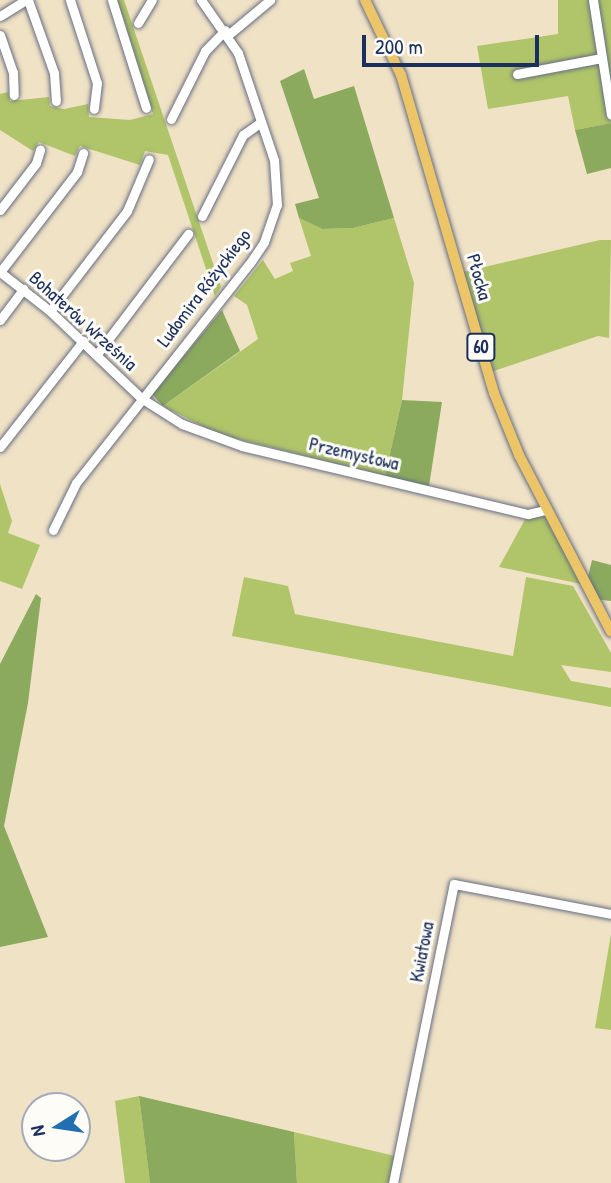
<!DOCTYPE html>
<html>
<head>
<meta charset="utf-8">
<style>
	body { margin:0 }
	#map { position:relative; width:611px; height:1183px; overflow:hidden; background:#f0e2c5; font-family:"Patrick Hand",sans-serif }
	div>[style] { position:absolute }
	.green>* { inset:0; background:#b0c569 }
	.forest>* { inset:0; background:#8caa5d }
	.roads { filter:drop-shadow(0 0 2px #666e82) drop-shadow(0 0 2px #666e82) }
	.minor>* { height:9px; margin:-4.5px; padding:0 4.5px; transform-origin:4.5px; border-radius:4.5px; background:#fff }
	.major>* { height:10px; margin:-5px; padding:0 5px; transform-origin:5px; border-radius:5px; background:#edc569 }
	span { translate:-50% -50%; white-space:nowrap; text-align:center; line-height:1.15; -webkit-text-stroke:6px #fdfcf7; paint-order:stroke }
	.shield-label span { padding:2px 5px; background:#fdfcf7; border:2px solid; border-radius:5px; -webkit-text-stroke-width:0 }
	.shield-label { font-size:18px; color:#1b2f5e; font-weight:700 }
	.street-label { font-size:19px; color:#1b2f5e }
	.north { position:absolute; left:21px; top:1092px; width:70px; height:70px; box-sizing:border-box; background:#fdfcf7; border:2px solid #a3aaba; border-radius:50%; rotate:258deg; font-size:19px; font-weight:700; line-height:28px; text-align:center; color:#1b2f5e }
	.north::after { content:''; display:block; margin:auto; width:24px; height:32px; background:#1f6fb2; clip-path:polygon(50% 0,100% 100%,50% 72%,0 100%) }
	.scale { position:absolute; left:362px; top:35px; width:177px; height:32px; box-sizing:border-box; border:4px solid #1b2f5e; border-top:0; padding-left:9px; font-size:21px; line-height:24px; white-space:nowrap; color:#1b2f5e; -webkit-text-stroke:5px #fdfcf7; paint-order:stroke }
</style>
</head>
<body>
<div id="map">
	<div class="green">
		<i style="clip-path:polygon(115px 0,124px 0,221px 287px,215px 296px,168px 155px,145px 151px,140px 165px,80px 146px,75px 156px,39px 142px,33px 151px,0 130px,0 94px,8px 92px,10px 101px,49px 97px,50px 106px,64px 109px,88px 104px,89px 117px,130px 120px,153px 114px)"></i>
		<i style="clip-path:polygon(558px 0,611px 0,611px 123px,575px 130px,568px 96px,488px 109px,477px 46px,558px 34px)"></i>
		<i style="clip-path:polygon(299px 218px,322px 229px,353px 228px,394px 218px,414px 283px,402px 400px,385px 476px,218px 434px,163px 406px,258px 339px,247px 305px,234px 296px,263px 260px,275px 279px,293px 271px,290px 263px,311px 256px)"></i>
		<i style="clip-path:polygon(600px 240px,611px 240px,609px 338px,598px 336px,488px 373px,459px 273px)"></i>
		<i style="clip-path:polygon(0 484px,12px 521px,8px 533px,40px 545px,22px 589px,0 581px)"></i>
		<i style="clip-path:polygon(546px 510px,586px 585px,499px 567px,528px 514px)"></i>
		<i style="clip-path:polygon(244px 577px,288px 586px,295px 614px,513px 656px,526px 577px,573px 586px,611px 653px,611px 672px,561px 665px,571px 681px,611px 688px,611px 707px,232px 636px)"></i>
		<i style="clip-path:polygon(611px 934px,611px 1030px,595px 1028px)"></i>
		<i style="clip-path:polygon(139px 1096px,150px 1183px,125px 1183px,115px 1101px)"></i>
		<i style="clip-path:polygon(294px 1132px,399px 1157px,393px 1183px,297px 1183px)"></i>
	</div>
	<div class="forest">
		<i style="clip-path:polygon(304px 69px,314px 99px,354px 86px,394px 218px,353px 228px,322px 229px,299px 218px,295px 204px,319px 198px,280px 81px)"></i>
		<i style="clip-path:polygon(611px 123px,611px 168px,587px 174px,575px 130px)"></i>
		<i style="clip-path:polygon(222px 310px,240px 351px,163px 406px,152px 394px)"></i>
		<i style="clip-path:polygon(402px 400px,442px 402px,429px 486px,385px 476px)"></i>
		<i style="clip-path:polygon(592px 560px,611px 565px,611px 601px,593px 599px,586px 585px)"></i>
		<i style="clip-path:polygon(36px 594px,41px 598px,28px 703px,4px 826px,48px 937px,0 947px,0 664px)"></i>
		<i style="clip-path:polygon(139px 1096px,294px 1132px,297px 1183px,150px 1183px)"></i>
	</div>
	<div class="roads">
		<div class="minor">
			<i style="left:28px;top:0;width:77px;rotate:70.4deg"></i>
			<i style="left:54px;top:73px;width:28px;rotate:86deg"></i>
			<i style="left:70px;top:0;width:87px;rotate:72deg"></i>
			<i style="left:97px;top:83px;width:26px;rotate:97deg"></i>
			<i style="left:112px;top:0;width:113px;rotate:72.5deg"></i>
			<i style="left:593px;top:0;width:116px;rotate:81.1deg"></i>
			<i style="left:0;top:16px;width:31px;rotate:-32deg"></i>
			<i style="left:138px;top:23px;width:27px;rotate:-59deg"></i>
			<i style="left:0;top:35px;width:39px;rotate:71deg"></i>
			<i style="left:13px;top:72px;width:23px;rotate:88deg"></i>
			<i style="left:228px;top:35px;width:55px;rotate:-39.8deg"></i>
			<i style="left:517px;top:74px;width:86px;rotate:-10.7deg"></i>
			<i style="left:171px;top:119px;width:76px;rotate:-63.4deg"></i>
			<i style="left:205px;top:51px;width:29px;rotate:-46deg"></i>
			<i style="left:0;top:210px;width:59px;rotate:-52.5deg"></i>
			<i style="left:36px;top:163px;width:14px;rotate:-73deg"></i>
			<i style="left:202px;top:216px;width:91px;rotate:-63.2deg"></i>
			<i style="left:243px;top:135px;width:22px;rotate:-36deg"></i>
			<i style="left:0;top:272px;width:63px;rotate:38deg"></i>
			<i style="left:50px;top:311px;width:126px;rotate:43.7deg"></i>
			<i style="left:141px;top:398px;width:49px;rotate:32.4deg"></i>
			<i style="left:182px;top:424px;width:64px;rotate:20.1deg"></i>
			<i style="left:242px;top:446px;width:294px;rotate:13.4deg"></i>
			<i style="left:528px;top:514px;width:18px;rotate:-13deg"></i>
			<i style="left:0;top:272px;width:126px;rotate:-52.4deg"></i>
			<i style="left:77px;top:172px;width:20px;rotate:-72deg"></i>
			<i style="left:50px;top:311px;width:126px;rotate:-52.4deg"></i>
			<i style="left:127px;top:211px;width:56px;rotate:-67.1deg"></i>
			<i style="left:0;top:320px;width:39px;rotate:-53deg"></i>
			<i style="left:97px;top:354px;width:151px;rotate:-52.8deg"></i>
			<i style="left:0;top:447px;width:135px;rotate:-51.9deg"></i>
			<i style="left:53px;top:530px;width:52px;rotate:-63.9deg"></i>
			<i style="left:76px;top:483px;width:280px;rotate:-51.7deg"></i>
			<i style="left:250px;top:263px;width:25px;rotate:-56deg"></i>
			<i style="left:264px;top:242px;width:39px;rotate:-71deg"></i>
			<i style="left:277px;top:205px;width:45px;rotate:-93.8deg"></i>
			<i style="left:274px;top:160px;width:113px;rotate:-108.6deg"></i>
			<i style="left:238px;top:53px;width:65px;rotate:-124.9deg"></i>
			<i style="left:393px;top:1183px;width:305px;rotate:-78.5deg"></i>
			<i style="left:454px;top:884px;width:160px;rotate:10.8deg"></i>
		</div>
		<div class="major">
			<i style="left:365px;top:0;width:83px;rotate:64.4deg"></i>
			<i style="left:401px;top:75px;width:331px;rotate:73.7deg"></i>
			<i style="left:494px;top:393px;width:67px;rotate:68deg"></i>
			<i style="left:519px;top:455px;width:199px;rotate:62.5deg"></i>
		</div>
	</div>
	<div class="shield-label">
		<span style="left:481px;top:347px">60</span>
	</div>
	<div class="street-label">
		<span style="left:479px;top:277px;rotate:74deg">Płocka</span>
		<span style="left:204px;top:288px;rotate:-53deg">Ludomira Różyckiego</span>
		<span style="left:83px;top:321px;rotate:42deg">Bohaterów Września</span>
		<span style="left:354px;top:454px;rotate:13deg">Przemysłowa</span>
		<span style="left:422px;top:952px;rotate:-79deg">Kwiatowa</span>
	</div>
	<div class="north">N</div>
	<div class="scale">200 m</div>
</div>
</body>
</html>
